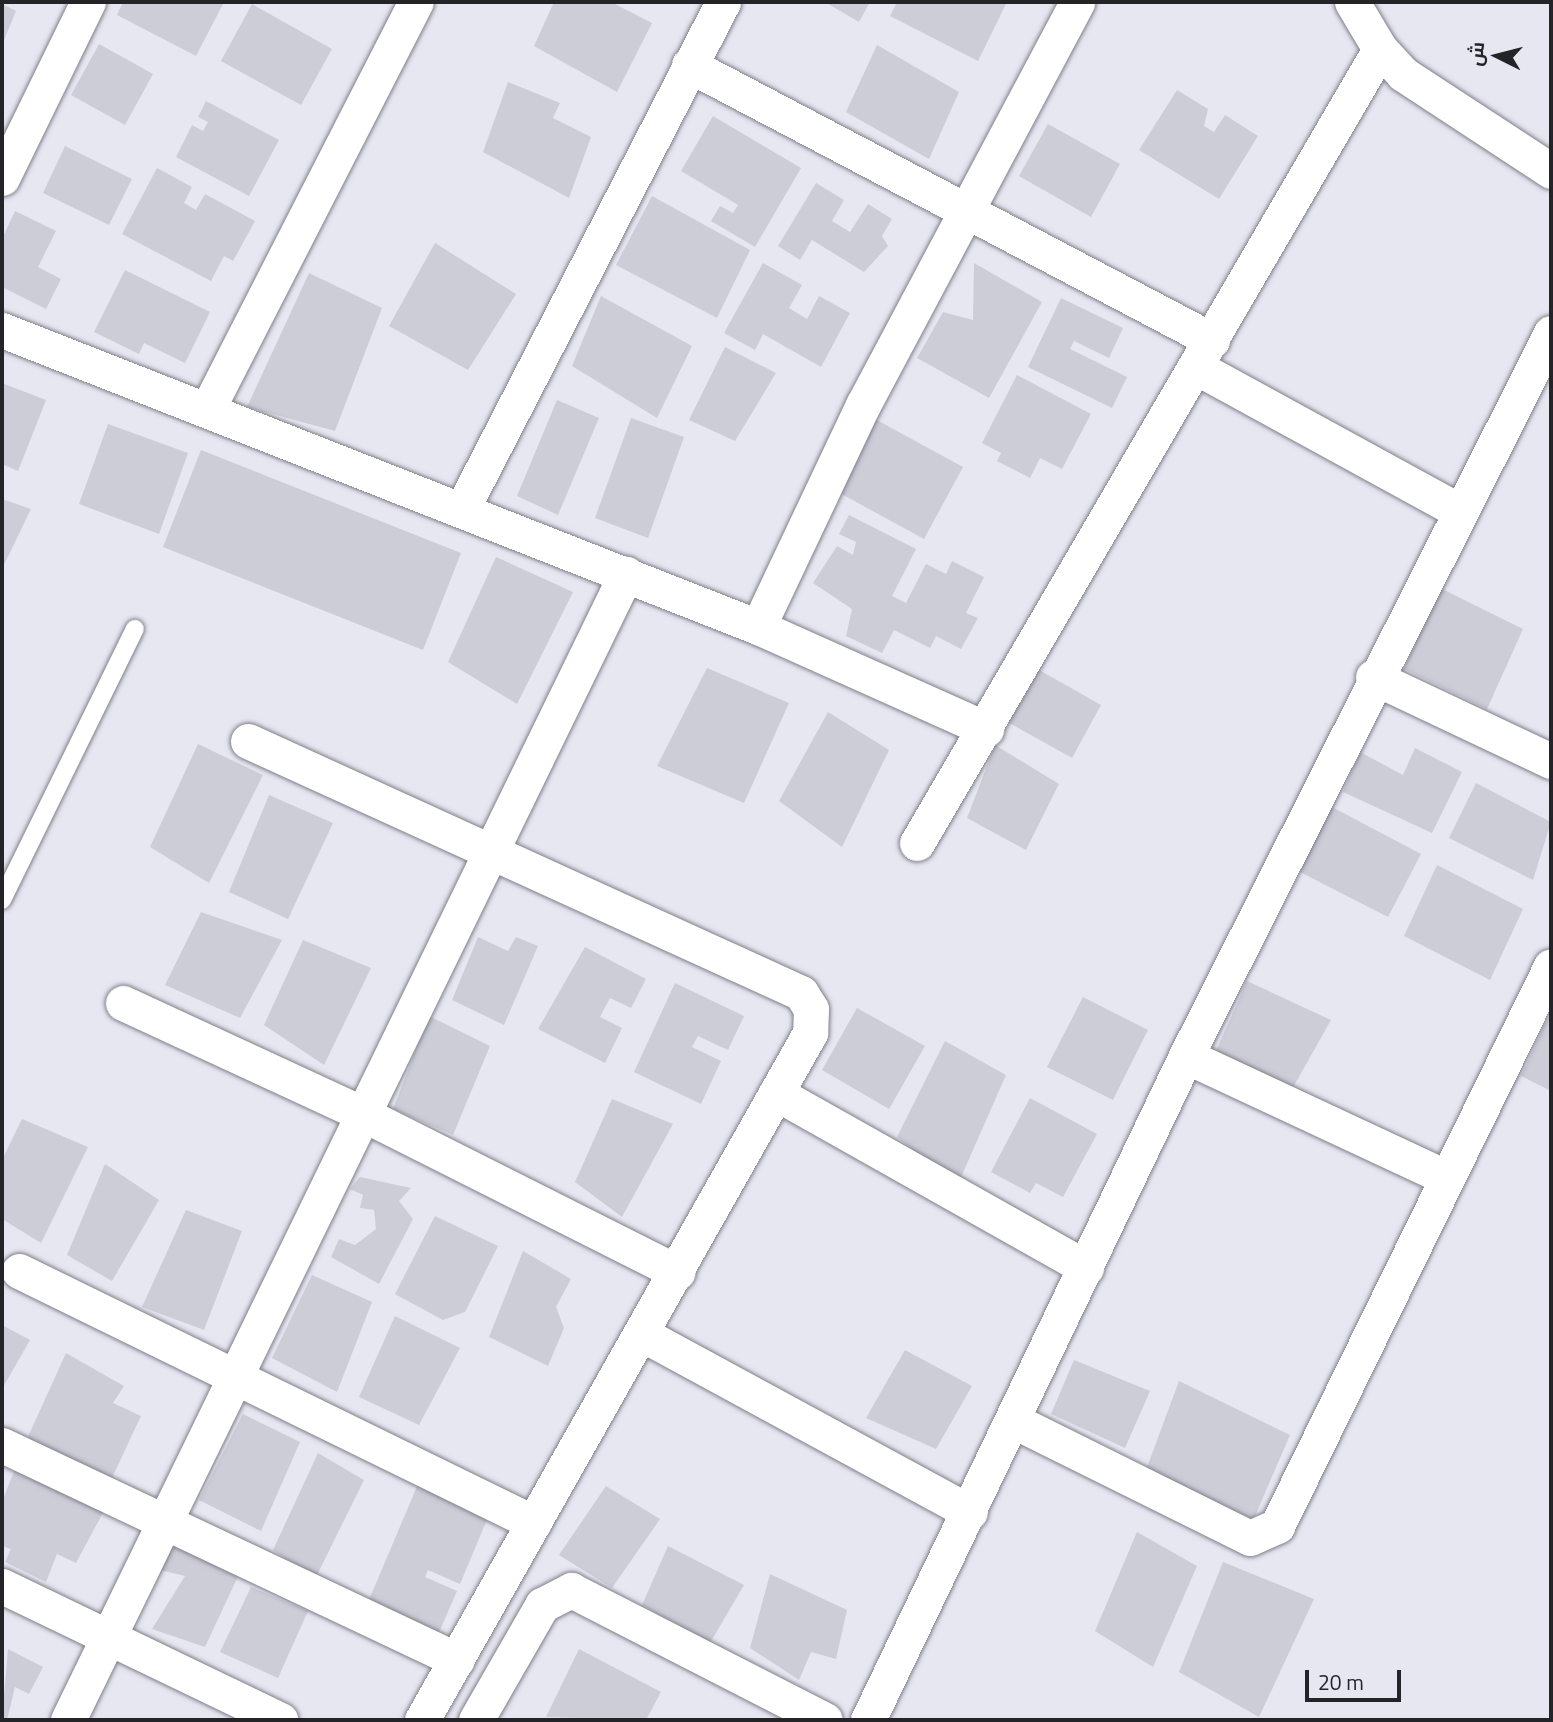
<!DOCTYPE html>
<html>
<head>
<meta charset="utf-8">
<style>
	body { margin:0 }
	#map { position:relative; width:1553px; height:1722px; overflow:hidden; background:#e7e7f2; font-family:"Titillium Web",Cairo,sans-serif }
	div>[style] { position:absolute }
	.building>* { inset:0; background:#cdcdd8 }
	.roads { filter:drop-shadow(0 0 2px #7f7f89) drop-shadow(0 0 2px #7f7f89) }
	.service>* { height:18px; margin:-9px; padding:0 9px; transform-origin:9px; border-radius:9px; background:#fff }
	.minor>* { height:35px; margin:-17.5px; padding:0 17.5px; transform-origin:17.5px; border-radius:17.5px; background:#fff }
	span { translate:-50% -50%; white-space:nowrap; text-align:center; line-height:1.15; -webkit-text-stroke:5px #e7e7f2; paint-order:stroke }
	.frame { position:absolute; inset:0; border:4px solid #242428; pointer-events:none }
	.north { position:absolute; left:1462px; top:21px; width:70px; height:70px; -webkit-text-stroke:5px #e7e7f2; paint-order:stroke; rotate:276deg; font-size:19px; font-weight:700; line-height:28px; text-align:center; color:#242428 }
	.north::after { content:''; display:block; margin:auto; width:24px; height:32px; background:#242428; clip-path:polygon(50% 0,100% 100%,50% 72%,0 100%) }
	.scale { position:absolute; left:1305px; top:1670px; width:96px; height:32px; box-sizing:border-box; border:4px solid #242428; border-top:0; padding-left:9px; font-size:21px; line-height:24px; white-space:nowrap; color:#242428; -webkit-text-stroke:5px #e7e7f2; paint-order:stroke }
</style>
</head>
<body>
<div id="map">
	<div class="building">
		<i style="clip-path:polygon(123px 2px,224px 2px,196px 56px,117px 15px)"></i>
		<i style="clip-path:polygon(554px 2px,611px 2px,652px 23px,617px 92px,534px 46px)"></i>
		<i style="clip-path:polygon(825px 2px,870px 2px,859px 22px)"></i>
		<i style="clip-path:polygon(897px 2px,1007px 2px,978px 61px,890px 16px)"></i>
		<i style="clip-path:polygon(2px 4px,16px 11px,2px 45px)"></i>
		<i style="clip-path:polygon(252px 4px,332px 49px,301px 105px,221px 61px)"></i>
		<i style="clip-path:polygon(99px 44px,153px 74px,125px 125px,71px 95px)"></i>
		<i style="clip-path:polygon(877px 45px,959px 92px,929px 159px,846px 112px)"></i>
		<i style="clip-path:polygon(508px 82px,560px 103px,553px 118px,591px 137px,569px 198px,483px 152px)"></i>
		<i style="clip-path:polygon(1177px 90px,1208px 109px,1204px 126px,1214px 132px,1225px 115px,1258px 136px,1219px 199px,1139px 150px)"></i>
		<i style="clip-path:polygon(206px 101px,279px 140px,249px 196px,176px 157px,192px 125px,203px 131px,208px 122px,198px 117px)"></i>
		<i style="clip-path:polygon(713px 116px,801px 168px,755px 247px,711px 221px,720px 206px,733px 213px,738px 205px,681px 171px)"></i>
		<i style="clip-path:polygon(1048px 124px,1120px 164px,1091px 217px,1019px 176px)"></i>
		<i style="clip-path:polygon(65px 146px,132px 179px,109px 225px,43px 193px)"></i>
		<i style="clip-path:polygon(157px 168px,192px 187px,184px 203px,196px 210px,205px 194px,255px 221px,233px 261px,224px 256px,211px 281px,122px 234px)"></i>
		<i style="clip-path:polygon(816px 183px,844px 200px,832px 221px,850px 232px,868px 204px,892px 219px,882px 236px,888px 246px,864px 272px,812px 240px,800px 260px,778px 246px)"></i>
		<i style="clip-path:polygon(652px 196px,750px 250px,717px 318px,616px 265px)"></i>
		<i style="clip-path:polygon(15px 211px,56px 231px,38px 267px,61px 279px,46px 309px,2px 287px,2px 239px)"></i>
		<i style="clip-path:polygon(435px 243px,516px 294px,468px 370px,389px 326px)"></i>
		<i style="clip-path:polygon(763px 263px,802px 285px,789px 308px,807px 319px,819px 296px,850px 313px,821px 367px,763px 334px,755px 350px,724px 333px)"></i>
		<i style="clip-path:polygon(974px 263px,1042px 302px,989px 398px,917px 358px,943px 312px,973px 320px)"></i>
		<i style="clip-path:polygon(125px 270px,210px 312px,185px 363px,144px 343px,139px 354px,94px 332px)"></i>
		<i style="clip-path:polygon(309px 273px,382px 308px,335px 431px,247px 407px)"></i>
		<i style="clip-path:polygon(601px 296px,692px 346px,657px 418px,572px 366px)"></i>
		<i style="clip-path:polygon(1061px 298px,1123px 328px,1109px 358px,1074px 341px,1070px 349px,1127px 377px,1112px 408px,1028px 367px)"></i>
		<i style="clip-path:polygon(725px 347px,776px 373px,735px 441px,689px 420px)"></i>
		<i style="clip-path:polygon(1017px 375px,1091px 414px,1062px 469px,1040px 458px,1030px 478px,997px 461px,1001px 453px,982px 443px)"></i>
		<i style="clip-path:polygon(2px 383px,46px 400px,18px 471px,2px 464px)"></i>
		<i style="clip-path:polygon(557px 400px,599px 418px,558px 515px,517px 496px)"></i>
		<i style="clip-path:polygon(631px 418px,684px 437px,648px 538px,595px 518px)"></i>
		<i style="clip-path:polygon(875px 419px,963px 467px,924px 539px,836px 491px)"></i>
		<i style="clip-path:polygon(108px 424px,188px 453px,159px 534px,79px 504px)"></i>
		<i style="clip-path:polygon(201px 450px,461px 553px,423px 650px,163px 547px)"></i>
		<i style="clip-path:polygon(2px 499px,31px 509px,2px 569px)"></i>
		<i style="clip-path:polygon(849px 515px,916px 549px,892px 596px,906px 603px,926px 564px,946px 574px,952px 561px,984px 577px,966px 613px,978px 618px,961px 649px,936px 636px,930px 648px,894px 630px,882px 653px,846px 636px,852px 609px,813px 583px,837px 546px,853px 555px,856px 542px,839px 534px)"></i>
		<i style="clip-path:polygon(496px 557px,573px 592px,517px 704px,448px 662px)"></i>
		<i style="clip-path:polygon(1440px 588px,1523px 629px,1487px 709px,1404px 669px)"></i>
		<i style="clip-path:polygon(1034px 667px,1101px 705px,1072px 758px,1004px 720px)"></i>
		<i style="clip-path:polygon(707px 668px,789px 703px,744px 803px,657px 766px)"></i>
		<i style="clip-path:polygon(828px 712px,889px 750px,842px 847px,779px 801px)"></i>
		<i style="clip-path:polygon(198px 744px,263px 775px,209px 883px,150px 847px)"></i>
		<i style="clip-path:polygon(995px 745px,1059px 784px,1026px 850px,967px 818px)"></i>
		<i style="clip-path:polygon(1415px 748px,1462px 772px,1432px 833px,1343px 792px,1360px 752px,1403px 775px)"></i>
		<i style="clip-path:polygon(1476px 783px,1551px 822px,1533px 880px,1449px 838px)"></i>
		<i style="clip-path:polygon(269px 795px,333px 823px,288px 919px,229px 892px)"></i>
		<i style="clip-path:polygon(1330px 806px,1421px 854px,1388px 917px,1300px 872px)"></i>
		<i style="clip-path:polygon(1437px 865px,1523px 909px,1490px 980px,1404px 936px)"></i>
		<i style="clip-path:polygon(201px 912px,282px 940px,240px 1018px,165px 985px)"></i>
		<i style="clip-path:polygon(478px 937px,508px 951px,516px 937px,538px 946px,504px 1025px,452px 1000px)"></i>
		<i style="clip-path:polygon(303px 940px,371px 968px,324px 1065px,264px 1025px)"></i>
		<i style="clip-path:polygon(585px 947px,646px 979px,631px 1008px,610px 998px,600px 1017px,622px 1028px,605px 1063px,538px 1029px)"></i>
		<i style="clip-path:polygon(1247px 981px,1331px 1020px,1291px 1091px,1215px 1053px)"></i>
		<i style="clip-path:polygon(675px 983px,744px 1016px,728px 1050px,698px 1036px,692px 1047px,721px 1061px,701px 1104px,634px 1072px)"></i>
		<i style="clip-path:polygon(1083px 997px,1148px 1030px,1113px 1100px,1047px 1067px)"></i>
		<i style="clip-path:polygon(857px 1008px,925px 1046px,889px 1109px,822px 1070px)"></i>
		<i style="clip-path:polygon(1551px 1012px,1551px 1091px,1521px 1076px)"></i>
		<i style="clip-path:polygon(429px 1016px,490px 1046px,453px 1135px,393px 1109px)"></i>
		<i style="clip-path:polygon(945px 1041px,1006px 1075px,958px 1184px,897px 1137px)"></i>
		<i style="clip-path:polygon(1030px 1098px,1097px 1134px,1063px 1197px,1036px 1183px,1030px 1193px,991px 1172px)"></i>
		<i style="clip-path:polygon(612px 1099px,673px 1124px,622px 1217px,575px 1182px)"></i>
		<i style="clip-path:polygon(22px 1119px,88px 1147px,41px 1243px,2px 1219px,2px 1160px)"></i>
		<i style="clip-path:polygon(105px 1164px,159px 1200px,112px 1281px,67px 1255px)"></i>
		<i style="clip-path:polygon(360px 1177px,411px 1188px,399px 1201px,413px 1219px,379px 1284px,331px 1257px,339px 1239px,355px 1245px,376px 1229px,374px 1210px,360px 1208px,363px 1195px,350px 1189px)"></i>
		<i style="clip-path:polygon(186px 1210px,242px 1231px,204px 1330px,142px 1307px)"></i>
		<i style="clip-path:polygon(435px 1216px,498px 1246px,465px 1312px,443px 1320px,395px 1294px)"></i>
		<i style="clip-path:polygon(523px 1251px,571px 1279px,556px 1307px,564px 1328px,548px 1366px,489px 1337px)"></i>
		<i style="clip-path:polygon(312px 1275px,372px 1302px,337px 1392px,272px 1358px)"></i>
		<i style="clip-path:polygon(395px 1316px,460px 1348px,419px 1425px,359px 1397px)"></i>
		<i style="clip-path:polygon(2px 1325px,30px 1340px,2px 1389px)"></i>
		<i style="clip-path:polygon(905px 1350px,972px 1386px,936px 1449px,866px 1418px)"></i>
		<i style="clip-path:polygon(66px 1353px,124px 1386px,113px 1403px,141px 1416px,111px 1480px,27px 1439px)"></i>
		<i style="clip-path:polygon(1074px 1360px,1150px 1391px,1125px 1448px,1051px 1414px)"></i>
		<i style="clip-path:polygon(1179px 1381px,1290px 1435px,1252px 1523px,1146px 1470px)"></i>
		<i style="clip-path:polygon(243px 1414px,300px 1442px,261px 1531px,199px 1500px)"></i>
		<i style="clip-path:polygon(318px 1453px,364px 1480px,315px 1579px,273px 1550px)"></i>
		<i style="clip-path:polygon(16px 1466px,105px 1509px,76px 1563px,57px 1554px,46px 1582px,5px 1562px,11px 1549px,2px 1546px,2px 1502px)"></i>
		<i style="clip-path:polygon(418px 1484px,489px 1515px,460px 1584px,428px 1570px,425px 1577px,457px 1591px,437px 1637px,366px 1607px)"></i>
		<i style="clip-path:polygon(606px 1486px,660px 1519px,612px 1588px,559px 1555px)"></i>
		<i style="clip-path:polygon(1137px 1532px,1197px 1566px,1153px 1667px,1095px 1631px)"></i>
		<i style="clip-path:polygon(175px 1542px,240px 1572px,205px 1647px,152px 1629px,185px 1576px,160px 1570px)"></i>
		<i style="clip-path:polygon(668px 1546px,744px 1585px,710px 1643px,642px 1605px)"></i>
		<i style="clip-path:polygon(1223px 1562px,1314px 1599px,1259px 1717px,1179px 1672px)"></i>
		<i style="clip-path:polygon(770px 1574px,847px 1610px,836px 1659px,811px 1652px,799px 1680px,750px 1648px)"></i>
		<i style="clip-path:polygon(251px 1587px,308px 1611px,278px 1678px,220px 1652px)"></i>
		<i style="clip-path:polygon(8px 1649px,43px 1667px,29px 1694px,15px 1687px,7px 1720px,2px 1720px)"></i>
		<i style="clip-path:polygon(579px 1649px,661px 1692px,646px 1720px,546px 1717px)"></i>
	</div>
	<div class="roads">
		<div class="service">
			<i style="left:2px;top:900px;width:302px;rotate:-63.9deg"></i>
		</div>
		<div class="minor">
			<i style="left:1352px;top:2px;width:55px;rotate:59.2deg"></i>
			<i style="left:1380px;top:49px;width:34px;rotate:47deg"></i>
			<i style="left:1403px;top:74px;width:177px;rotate:33.2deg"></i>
			<i style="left:689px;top:65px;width:591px;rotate:27.74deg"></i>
			<i style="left:2px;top:178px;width:196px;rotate:-64deg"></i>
			<i style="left:2px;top:330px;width:812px;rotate:21.45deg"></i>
			<i style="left:758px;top:627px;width:250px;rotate:24.1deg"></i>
			<i style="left:1196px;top:367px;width:300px;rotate:28.7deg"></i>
			<i style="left:208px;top:408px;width:456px;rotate:-62.9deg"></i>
			<i style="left:462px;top:509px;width:570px;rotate:-62.76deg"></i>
			<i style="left:758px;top:627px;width:246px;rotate:-64.7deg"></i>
			<i style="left:863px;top:405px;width:456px;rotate:-62deg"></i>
			<i style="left:1373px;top:677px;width:197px;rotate:25.3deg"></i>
			<i style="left:248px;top:741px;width:608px;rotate:24.5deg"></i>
			<i style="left:801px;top:993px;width:19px;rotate:58deg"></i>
			<i style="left:811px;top:1009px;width:24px;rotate:92deg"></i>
			<i style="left:810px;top:1033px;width:789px;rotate:119.46deg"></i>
			<i style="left:917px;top:843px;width:919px;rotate:-59.75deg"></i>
			<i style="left:123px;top:1003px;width:264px;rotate:24.8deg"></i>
			<i style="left:363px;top:1114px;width:352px;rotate:26.7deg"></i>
			<i style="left:1186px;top:1056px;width:286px;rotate:25deg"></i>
			<i style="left:776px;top:1093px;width:356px;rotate:29.4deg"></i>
			<i style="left:19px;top:1271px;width:573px;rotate:26.07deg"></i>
			<i style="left:642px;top:1334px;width:373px;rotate:28.5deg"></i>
			<i style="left:1014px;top:1421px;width:263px;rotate:26.4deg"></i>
			<i style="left:1250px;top:1538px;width:30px;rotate:-24deg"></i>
			<i style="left:1277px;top:1526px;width:623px;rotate:-63.93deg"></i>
			<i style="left:2px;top:1445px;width:503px;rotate:25.29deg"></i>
			<i style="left:2px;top:1586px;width:309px;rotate:25.7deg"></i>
			<i style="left:68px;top:1720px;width:1275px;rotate:-64.04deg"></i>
			<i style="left:476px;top:1720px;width:133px;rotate:-60.1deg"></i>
			<i style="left:542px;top:1605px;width:33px;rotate:-27deg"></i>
			<i style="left:571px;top:1590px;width:285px;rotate:27.1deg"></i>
			<i style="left:868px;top:1720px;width:736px;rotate:-64.41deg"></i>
			<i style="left:1186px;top:1056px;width:810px;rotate:-63.21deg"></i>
		</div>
	</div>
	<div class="frame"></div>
	<div class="north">ش</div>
	<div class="scale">20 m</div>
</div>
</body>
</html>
